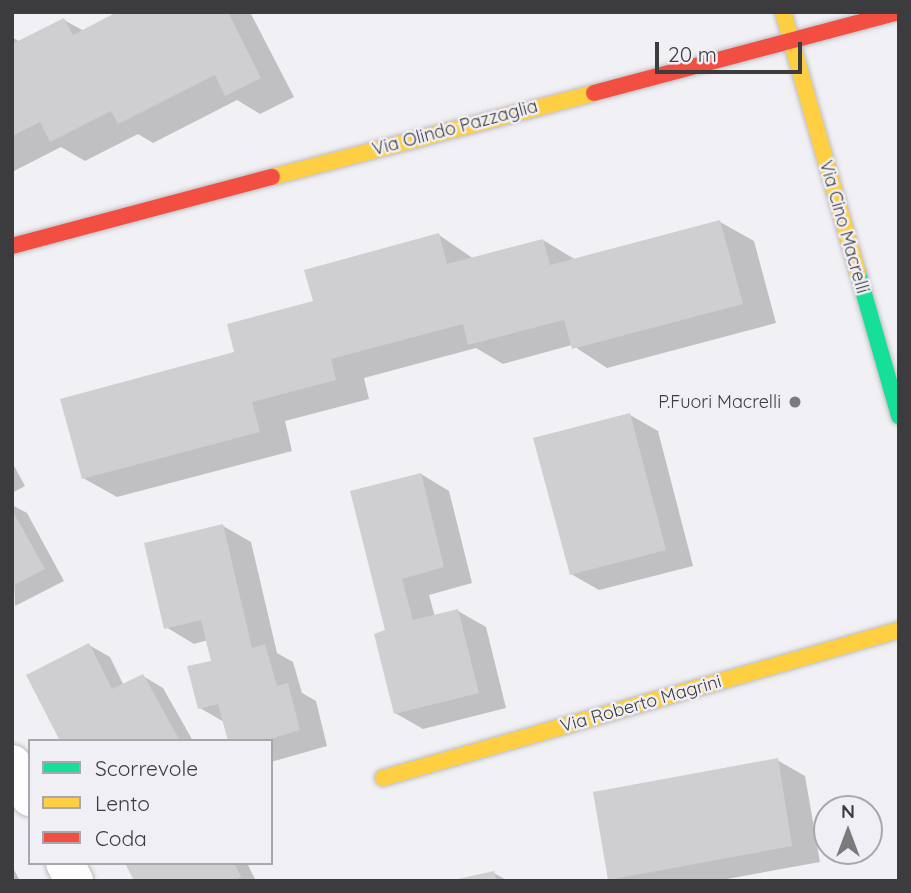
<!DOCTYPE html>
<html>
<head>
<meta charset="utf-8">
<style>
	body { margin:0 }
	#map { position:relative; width:911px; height:893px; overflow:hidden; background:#f1f0f4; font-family:Quicksand,sans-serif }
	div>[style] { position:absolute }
	.shadow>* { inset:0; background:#0003 }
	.building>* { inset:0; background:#cfcfd2 }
	.roads { filter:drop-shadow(0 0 2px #bebdc0) drop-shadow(0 0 2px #bebdc0) }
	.street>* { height:38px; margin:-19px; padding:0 19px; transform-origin:19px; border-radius:19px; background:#fdfdfd }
	.fast>* { height:16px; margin:-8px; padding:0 8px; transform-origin:8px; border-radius:8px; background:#16e098 }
	.slow>* { height:16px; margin:-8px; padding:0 8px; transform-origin:8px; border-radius:8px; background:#ffcf43 }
	.jam>* { height:16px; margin:-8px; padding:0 8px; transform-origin:8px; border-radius:8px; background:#f24e42 }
	.dots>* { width:19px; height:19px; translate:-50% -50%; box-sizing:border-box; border:4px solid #f0eff5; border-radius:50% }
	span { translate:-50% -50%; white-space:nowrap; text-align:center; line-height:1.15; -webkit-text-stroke:5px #f0eff5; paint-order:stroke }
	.street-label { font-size:18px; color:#3c3c3e }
	.poi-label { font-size:18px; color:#3c3c3e }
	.right { translate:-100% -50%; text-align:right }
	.frame { position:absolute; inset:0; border:14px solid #3c3c3e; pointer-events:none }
	.legend { position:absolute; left:28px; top:739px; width:245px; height:126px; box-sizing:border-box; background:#f0eff5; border:2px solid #a8a7ac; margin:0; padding:9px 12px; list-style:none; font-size:21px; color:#3c3c3e }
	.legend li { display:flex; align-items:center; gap:14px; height:35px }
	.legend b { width:35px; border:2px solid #a8a7ac }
	.north { position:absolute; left:813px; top:795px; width:70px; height:70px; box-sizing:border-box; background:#f0eff5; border:2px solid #a8a7ac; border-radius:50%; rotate:0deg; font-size:19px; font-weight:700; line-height:28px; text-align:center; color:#3c3c3e }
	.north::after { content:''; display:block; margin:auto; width:24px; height:32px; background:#7b7b7e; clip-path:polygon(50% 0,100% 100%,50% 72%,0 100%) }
	.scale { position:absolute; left:655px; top:42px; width:147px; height:32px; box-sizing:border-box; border:4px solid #3c3c3e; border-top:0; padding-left:9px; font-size:21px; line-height:24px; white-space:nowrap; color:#3c3c3e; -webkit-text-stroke:5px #f0eff5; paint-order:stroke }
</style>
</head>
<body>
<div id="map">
	<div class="shadow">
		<i style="clip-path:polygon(121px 12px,250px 12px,294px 97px,260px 114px,237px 100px,153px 143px,138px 134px,85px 161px,61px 147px,12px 172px,12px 37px,20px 42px,64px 20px,84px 31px)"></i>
		<i style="clip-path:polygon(720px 222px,754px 241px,776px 323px,607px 368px,572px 345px,503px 364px,476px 348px,364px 378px,369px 399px,285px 421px,292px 451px,117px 497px,83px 478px,236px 353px,315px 302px,439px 235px,474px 259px,543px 240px,576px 260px)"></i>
		<i style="clip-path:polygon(630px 415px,658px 431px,693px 566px,599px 590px,571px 574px)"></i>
		<i style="clip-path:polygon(12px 462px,25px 486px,12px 493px)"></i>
		<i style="clip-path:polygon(421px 474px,449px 491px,472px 583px,429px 595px,435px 617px,458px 611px,486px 627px,506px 708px,423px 729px,395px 713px,387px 631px)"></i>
		<i style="clip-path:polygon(12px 505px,27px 513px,64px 581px,15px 606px)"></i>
		<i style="clip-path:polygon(223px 526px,251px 542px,277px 653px,293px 662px,302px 693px,316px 701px,327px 746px,271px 762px,271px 741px,229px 741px,224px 722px,200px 708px,213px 662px,208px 640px,194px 644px,166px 627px)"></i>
		<i style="clip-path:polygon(89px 645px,110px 657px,124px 686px,143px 676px,163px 688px,193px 741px,62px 741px)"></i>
		<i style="clip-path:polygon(777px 760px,805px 776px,820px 862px,716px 881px,610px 879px)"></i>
		<i style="clip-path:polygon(127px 863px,247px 863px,256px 881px,136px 881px)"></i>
		<i style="clip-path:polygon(12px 866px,20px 881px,12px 881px)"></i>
		<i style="clip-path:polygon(494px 873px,508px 881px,456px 881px)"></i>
	</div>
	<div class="building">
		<i style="clip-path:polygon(117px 12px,228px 12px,261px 78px,225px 96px,215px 75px,118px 124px,111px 111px,50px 142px,40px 122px,12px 136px,12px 44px,64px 18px,73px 35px)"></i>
		<i style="clip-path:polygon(720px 220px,743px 304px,572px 349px,564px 320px,468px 345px,463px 324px,331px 359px,336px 380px,252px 402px,260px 432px,82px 479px,60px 399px,234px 352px,227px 324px,313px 301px,304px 270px,439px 233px,447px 264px,543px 239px,550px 265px)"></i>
		<i style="clip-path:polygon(630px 413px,666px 550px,570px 575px,533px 438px)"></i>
		<i style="clip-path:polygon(421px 473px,444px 567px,402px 579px,413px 620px,458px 609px,479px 693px,394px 714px,374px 634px,385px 630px,350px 491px)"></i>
		<i style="clip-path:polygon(12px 510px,45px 569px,12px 586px)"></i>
		<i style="clip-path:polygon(223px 524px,252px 648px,265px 644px,277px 686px,288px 683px,300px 730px,264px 741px,228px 741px,218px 704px,198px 709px,187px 666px,211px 661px,201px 620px,164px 629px,144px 543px)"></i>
		<i style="clip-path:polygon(89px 643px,112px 689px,143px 674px,179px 739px,60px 741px,26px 675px)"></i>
		<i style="clip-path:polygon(778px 758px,792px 846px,608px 880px,593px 792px)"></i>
		<i style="clip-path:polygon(125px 863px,234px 863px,241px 877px,232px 881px,134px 881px)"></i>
		<i style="clip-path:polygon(494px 871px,497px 881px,453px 881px,453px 880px)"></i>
	</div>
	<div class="roads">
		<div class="street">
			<i style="left:12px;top:764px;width:38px;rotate:61deg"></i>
			<i style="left:65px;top:863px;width:20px;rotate:63deg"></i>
		</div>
		<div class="fast">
			<i style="left:858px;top:273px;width:149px;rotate:74deg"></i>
		</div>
		<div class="slow">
			<i style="left:783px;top:12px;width:272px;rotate:74deg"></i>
			<i style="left:272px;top:177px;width:333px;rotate:-14.6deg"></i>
			<i style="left:383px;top:778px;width:537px;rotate:-16deg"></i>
		</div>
		<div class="jam">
			<i style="left:594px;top:93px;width:316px;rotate:-14.9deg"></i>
			<i style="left:12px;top:246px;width:269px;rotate:-14.9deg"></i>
		</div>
	</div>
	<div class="dots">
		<i style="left:795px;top:402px;background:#7b7b7e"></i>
	</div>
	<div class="street-label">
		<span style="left:455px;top:128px;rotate:-15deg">Via Olindo Pazzaglia</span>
		<span style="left:844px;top:227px;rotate:74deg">Via Cino Macrelli</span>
		<span style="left:641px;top:704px;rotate:-16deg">Via Roberto Magrini</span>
	</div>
	<div class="poi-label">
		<span class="right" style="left:781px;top:402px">P.Fuori Macrelli</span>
	</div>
	<div class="frame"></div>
	<ul class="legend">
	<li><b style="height:9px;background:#16e098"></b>Scorrevole</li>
	<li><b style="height:9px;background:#ffcf43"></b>Lento</li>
	<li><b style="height:9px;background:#f24e42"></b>Coda</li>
	</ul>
	<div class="north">N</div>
	<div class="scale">20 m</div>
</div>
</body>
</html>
